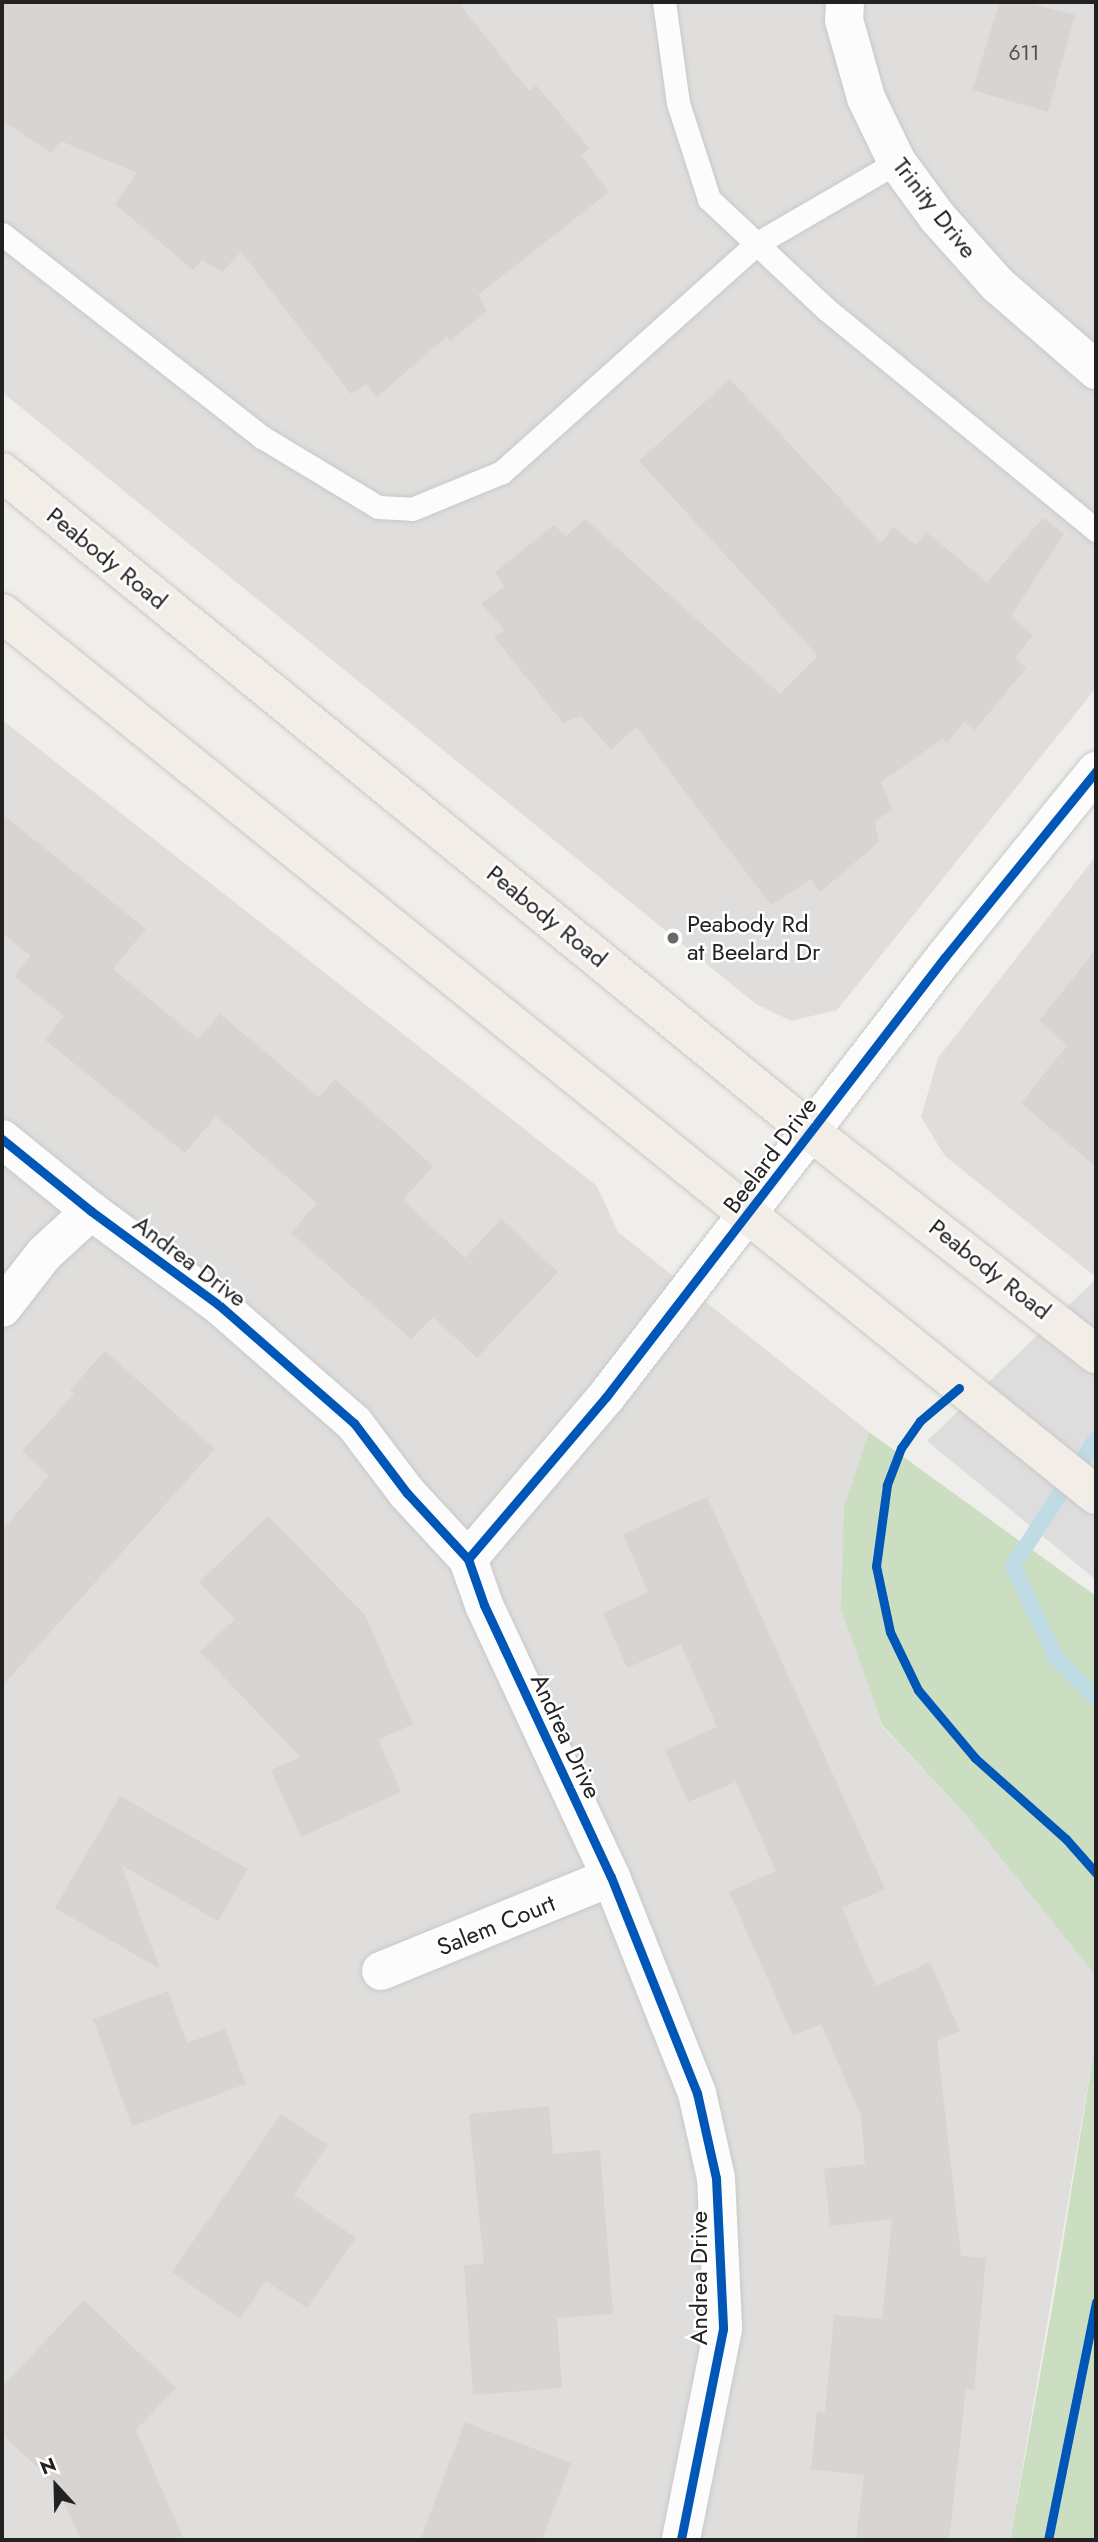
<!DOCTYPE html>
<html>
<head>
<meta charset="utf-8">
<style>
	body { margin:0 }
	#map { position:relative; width:1098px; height:2542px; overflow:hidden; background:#f0eeeb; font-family:Jost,sans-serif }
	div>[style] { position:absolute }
	.residential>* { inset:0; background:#dfdedc }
	.forest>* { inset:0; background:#cbdec1 }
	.pier>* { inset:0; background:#dedddd }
	.stream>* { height:16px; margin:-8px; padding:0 8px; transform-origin:8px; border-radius:8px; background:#bfdbe3 }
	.building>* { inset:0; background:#d7d4d2 }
	.roads { filter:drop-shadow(0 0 2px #c9c8c7) drop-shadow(0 0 2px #c9c8c7) }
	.service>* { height:23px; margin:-11.5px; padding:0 11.5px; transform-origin:11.5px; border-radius:11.5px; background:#fdfcfc }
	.minor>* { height:38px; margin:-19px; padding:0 19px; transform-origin:19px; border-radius:19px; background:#fdfcfc }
	.primary>* { height:38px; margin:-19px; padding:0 19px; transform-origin:19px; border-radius:19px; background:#f3ede7 }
	.cycleway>* { height:9px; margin:-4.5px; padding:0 4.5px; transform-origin:4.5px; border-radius:4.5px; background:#0057b8 }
	.dots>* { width:19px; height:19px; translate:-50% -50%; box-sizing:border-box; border:4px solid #fff; border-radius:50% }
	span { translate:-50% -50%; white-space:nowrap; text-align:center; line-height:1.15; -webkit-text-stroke:5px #fff; paint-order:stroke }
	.number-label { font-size:21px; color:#4f4e4e }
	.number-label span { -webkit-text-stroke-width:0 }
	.street-label { font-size:24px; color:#222 }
	.poi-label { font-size:24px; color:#222 }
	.left { translate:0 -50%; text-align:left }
	.frame { position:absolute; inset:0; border:4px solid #222; pointer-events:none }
	.north { position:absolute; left:21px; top:2451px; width:70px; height:70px; -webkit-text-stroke:5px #fff; paint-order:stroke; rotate:338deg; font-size:19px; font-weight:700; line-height:28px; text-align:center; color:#222 }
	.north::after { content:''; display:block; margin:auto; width:24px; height:32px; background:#222; clip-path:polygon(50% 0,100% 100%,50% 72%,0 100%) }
</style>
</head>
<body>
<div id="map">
	<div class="residential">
		<i style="clip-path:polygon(2px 2px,1096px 2px,1096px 688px,837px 1010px,791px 1021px,756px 1004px,2px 392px)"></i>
		<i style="clip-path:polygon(2px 720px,597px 1186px,618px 1232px,869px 1432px,844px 1507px,882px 1726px,966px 1815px,1096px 1976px,1096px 2038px,1010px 2540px,2px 2540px)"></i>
		<i style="clip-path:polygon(1096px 856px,1096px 1277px,945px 1156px,921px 1117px,938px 1058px)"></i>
	</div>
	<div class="forest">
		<i style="clip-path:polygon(869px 1432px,1096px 1596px,1096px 1976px,966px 1815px,883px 1726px,841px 1609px,844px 1507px)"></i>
		<i style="clip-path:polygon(1096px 2038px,1096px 2540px,1010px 2540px,1054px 2298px)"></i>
	</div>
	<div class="pier">
		<i style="clip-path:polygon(1096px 1279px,1096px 1580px,927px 1441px)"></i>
	</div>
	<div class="stream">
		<i style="left:1096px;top:1439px;width:152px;rotate:123.2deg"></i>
		<i style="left:1013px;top:1566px;width:102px;rotate:64.9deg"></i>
		<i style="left:1056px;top:1658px;width:57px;rotate:45deg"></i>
	</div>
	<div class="building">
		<i style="clip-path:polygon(2px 2px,458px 2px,529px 91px,536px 85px,589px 148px,581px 155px,609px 192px,478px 295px,487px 311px,450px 341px,447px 336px,377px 397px,366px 384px,351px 394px,241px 252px,222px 272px,202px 260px,193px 270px,115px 204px,137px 173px,61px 141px,51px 153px,2px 120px)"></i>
		<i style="clip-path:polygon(1000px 2px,1023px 2px,1075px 15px,1048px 112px,972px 90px)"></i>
		<i style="clip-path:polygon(730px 379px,881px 543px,893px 527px,916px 545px,926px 532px,987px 582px,1043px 518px,1064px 534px,1011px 616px,1033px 635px,1015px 658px,1026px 668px,975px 730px,964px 721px,947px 743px,942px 739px,881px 782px,892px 809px,875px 822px,879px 842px,820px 892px,811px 879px,771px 905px,636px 727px,611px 750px,581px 716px,563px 723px,494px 637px,504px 630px,481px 603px,504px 587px,495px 572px,554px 525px,566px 536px,585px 519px,780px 694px,818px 656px,639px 461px)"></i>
		<i style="clip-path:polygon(2px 814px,146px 929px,113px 969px,198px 1039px,220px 1014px,319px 1097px,335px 1079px,433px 1166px,403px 1200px,465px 1258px,501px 1219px,558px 1272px,477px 1358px,433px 1317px,411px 1339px,291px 1233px,317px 1203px,216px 1116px,185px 1153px,45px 1040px,64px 1016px,14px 976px,31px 956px,2px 933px)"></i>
		<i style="clip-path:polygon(1096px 949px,1096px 1167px,1021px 1103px,1067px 1045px,1039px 1021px)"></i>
		<i style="clip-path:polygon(105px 1351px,215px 1449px,2px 1686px,2px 1531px,49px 1475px,22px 1451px,74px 1394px,70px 1390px)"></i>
		<i style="clip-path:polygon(707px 1497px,885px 1889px,842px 1908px,876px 1986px,930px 1962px,960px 2031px,937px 2041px,961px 2256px,986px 2258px,974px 2390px,966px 2389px,949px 2540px,856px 2540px,864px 2475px,811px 2469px,817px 2411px,825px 2412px,834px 2315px,882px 2319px,892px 2219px,830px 2226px,824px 2169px,865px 2164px,861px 2116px,821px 2024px,793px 2036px,729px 1892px,776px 1871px,736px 1782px,688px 1802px,665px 1750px,717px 1727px,681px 1644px,627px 1668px,603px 1613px,648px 1592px,623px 1534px)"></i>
		<i style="clip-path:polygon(268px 1516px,365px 1615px,413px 1724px,378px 1740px,401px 1792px,301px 1837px,271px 1770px,300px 1757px,200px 1652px,235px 1619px,199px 1582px)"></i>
		<i style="clip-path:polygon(120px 1796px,248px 1869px,218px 1921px,121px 1865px,160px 1969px,55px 1908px)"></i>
		<i style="clip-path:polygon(168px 1991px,187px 2043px,225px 2029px,246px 2084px,132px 2126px,93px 2019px)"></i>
		<i style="clip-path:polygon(549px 2106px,553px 2154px,600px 2150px,613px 2314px,557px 2318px,562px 2388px,473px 2395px,464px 2265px,484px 2264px,469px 2114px)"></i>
		<i style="clip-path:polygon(281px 2114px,328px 2145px,294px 2195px,356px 2238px,307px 2308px,266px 2281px,240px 2319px,172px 2272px)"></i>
		<i style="clip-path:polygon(84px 2300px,176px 2388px,136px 2430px,184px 2540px,81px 2540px,56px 2485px,2px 2434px,2px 2387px)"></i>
		<i style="clip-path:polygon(465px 2422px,571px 2463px,542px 2540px,420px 2540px)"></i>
	</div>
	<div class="roads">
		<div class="service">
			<i style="left:664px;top:2px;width:102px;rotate:82.1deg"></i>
			<i style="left:678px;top:103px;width:101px;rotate:72.1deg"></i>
			<i style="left:709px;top:199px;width:161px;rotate:43.2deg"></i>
			<i style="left:826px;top:309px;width:349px;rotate:39.3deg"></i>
			<i style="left:2px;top:234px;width:330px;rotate:38deg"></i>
			<i style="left:262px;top:437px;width:135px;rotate:31.1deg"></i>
			<i style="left:378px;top:507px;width:34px;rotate:3deg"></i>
			<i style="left:412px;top:509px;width:97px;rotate:-22.3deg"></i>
			<i style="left:502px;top:472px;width:341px;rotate:-41.9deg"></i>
			<i style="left:756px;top:244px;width:163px;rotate:-30.2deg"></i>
		</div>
		<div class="minor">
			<i style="left:845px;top:2px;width:18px;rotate:93deg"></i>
			<i style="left:844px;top:20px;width:81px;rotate:74.2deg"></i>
			<i style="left:866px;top:98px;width:71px;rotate:64.2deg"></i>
			<i style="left:897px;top:162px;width:69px;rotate:53.8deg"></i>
			<i style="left:938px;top:218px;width:90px;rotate:48.2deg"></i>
			<i style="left:998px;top:285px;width:130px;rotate:40.9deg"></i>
			<i style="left:2px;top:1139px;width:114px;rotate:39deg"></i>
			<i style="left:91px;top:1211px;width:159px;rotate:36.3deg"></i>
			<i style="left:219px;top:1305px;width:179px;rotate:41.2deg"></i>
			<i style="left:354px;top:1423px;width:88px;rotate:52.9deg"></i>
			<i style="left:407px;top:1493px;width:90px;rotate:47.3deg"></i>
			<i style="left:468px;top:1559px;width:49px;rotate:70.8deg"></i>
			<i style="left:484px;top:1605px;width:300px;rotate:65deg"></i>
			<i style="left:611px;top:1877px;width:232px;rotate:68.3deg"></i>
			<i style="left:697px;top:2093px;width:87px;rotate:77.4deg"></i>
			<i style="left:716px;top:2178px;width:151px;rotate:87.3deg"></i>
			<i style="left:723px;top:2329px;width:215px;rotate:101.3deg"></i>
			<i style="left:2px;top:1308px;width:68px;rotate:-52.1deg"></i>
			<i style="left:44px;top:1254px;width:64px;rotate:-42.5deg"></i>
			<i style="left:468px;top:1559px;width:213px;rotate:-49.6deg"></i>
			<i style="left:606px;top:1397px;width:555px;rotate:-52.39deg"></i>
			<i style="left:945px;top:957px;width:240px;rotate:-50.9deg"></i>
			<i style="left:381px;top:1971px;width:248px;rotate:-22.2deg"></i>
		</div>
		<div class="primary">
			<i style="left:2px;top:472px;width:1045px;rotate:39.22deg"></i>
			<i style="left:812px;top:1133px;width:360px;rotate:37.9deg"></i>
			<i style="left:2px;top:613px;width:1405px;rotate:38.88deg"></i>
		</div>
	</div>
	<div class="cycleway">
		<i style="left:2px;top:1139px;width:114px;rotate:39deg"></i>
		<i style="left:91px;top:1211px;width:159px;rotate:36.3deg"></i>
		<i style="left:219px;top:1305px;width:179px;rotate:41.2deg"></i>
		<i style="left:354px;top:1423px;width:88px;rotate:52.9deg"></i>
		<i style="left:407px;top:1493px;width:90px;rotate:47.3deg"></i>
		<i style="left:468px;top:1559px;width:49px;rotate:70.8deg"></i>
		<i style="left:484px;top:1605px;width:300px;rotate:65deg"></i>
		<i style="left:611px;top:1877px;width:232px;rotate:68.3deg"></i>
		<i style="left:697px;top:2093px;width:87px;rotate:77.4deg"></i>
		<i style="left:716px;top:2178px;width:151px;rotate:87.3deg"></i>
		<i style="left:723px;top:2329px;width:215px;rotate:101.3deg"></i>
		<i style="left:959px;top:1388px;width:51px;rotate:139.8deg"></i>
		<i style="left:920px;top:1421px;width:33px;rotate:125deg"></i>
		<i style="left:901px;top:1448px;width:40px;rotate:111deg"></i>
		<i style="left:887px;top:1485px;width:82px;rotate:97.7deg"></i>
		<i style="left:876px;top:1566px;width:67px;rotate:78deg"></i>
		<i style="left:890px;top:1632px;width:64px;rotate:64.2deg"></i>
		<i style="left:918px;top:1690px;width:89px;rotate:50deg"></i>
		<i style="left:975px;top:1758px;width:122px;rotate:41.7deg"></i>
		<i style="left:1066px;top:1839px;width:45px;rotate:48.6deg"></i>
		<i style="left:468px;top:1559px;width:213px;rotate:-49.6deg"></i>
		<i style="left:606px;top:1397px;width:555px;rotate:-52.39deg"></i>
		<i style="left:945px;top:957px;width:240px;rotate:-50.9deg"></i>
		<i style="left:1048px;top:2540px;width:243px;rotate:-78.6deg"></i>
	</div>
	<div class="dots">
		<i style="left:673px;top:938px;background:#6a6968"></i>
	</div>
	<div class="number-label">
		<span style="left:1024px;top:53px">611</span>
	</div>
	<div class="street-label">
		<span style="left:935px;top:208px;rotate:52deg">Trinity Drive</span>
		<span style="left:107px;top:558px;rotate:39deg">Peabody Road</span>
		<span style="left:547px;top:916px;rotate:39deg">Peabody Road</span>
		<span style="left:770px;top:1155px;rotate:-53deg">Beelard Drive</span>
		<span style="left:190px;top:1261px;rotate:37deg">Andrea Drive</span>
		<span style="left:990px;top:1269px;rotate:38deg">Peabody Road</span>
		<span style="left:566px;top:1736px;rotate:65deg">Andrea Drive</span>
		<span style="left:496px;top:1925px;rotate:-22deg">Salem Court</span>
		<span style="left:699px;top:2278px;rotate:-90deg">Andrea Drive</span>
	</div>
	<div class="poi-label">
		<span class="left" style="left:687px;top:938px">Peabody Rd<br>at Beelard Dr</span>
	</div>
	<div class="frame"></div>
	<div class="north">N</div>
</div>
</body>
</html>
